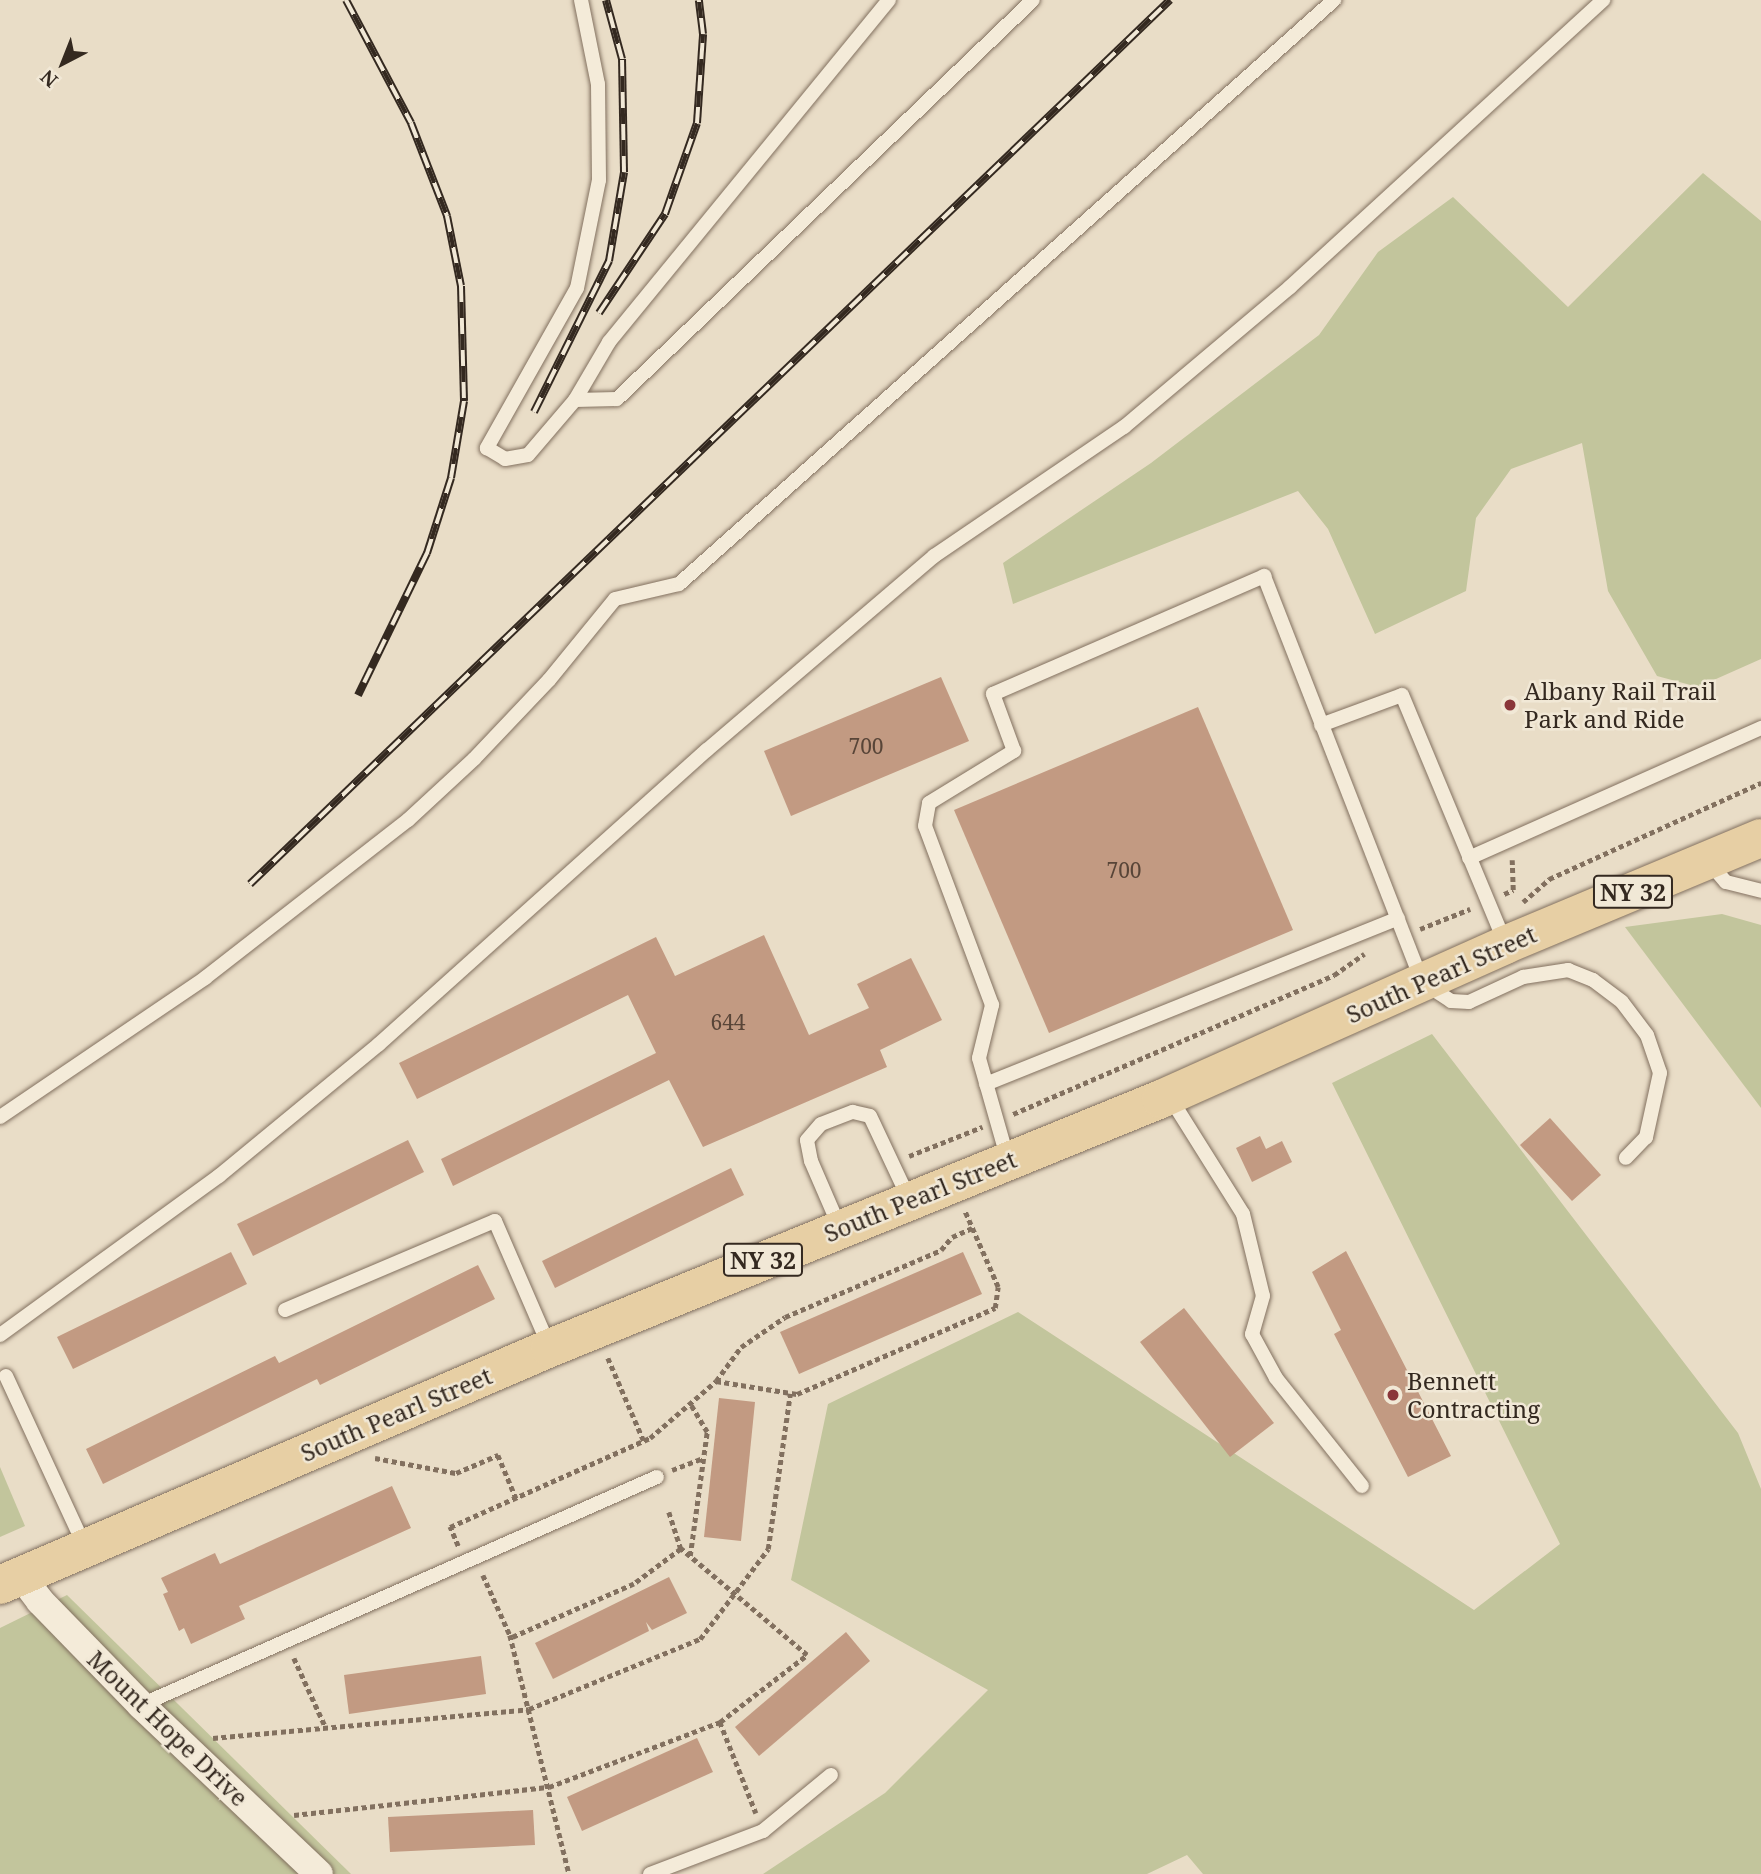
<!DOCTYPE html>
<html>
<head>
<meta charset="utf-8">
<style>
	body { margin:0 }
	#map { position:relative; width:1761px; height:1874px; overflow:hidden; background:#e9ddc7; font-family:"Noto Serif",serif }
	div>[style] { position:absolute }
	.green>* { inset:0; background:#c2c59c }
	.building>* { inset:0; background:#c29a82 }
	.path>* { height:4.5px; margin-top:-2.25px; transform-origin:0; background:repeating-linear-gradient(90deg,#82705f 0 5px,transparent 0 8.5px) }
	.roads { filter:drop-shadow(0 0 2px #82705f) drop-shadow(0 0 2px #82705f) }
	.service>* { height:14px; margin:-7px; padding:0 7px; transform-origin:7px; border-radius:7px; background:#f4ebd9 }
	.minor>* { height:28px; margin:-14px; padding:0 14px; transform-origin:14px; border-radius:14px; background:#f4ebd9 }
	.primary>* { height:38px; margin:-19px; padding:0 19px; transform-origin:19px; border-radius:19px; background:#e7cfa4 }
	.rail>* { height:8px; margin-top:-4px; transform-origin:0; background:repeating-linear-gradient(90deg,#f1e8d6 0 16px,#342920 0 32px); box-sizing:border-box; border-block:2px solid #342920 }
	.dots>* { width:19px; height:19px; translate:-50% -50%; box-sizing:border-box; border:4px solid #f1e8d6; border-radius:50% }
	span { translate:-50% -50%; white-space:nowrap; text-align:center; line-height:1.15; -webkit-text-stroke:5px #f1e8d6; paint-order:stroke }
	.number-label { font-size:21px; color:#584538 }
	.number-label span { -webkit-text-stroke-width:0 }
	.shield-label span { padding:2px 5px; background:#f1e8d6; border:2px solid; border-radius:5px; -webkit-text-stroke-width:0 }
	.shield-label { font-size:23px; color:#342920; font-weight:700 }
	.poi-label { font-size:24px; color:#342920 }
	.left { translate:0 -50%; text-align:left }
	.street-label { font-size:24px; color:#342920 }
	.north { position:absolute; left:28px; top:28px; width:70px; height:70px; -webkit-text-stroke:5px #f1e8d6; paint-order:stroke; rotate:222deg; font-size:19px; font-weight:700; line-height:28px; text-align:center; color:#342920 }
	.north::after { content:''; display:block; margin:auto; width:24px; height:32px; background:#342920; clip-path:polygon(50% 0,100% 100%,50% 72%,0 100%) }
</style>
</head>
<body>
<div id="map">
	<div class="green">
		<i style="clip-path:polygon(1703px 173px,1761px 221px,1761px 659px,1698px 687px,1657px 676px,1608px 591px,1582px 443px,1511px 469px,1476px 518px,1466px 591px,1375px 634px,1328px 529px,1298px 491px,1013px 604px,1003px 563px,1151px 463px,1319px 335px,1378px 252px,1453px 197px,1568px 307px)"></i>
		<i style="clip-path:polygon(1722px 914px,1761px 925px,1761px 1108px,1625px 927px)"></i>
		<i style="clip-path:polygon(1432px 1034px,1738px 1433px,1761px 1489px,1761px 1874px,1203px 1874px,1187px 1855px,1147px 1874px,763px 1874px,885px 1793px,988px 1690px,791px 1580px,828px 1404px,1018px 1312px,1474px 1610px,1560px 1544px,1332px 1083px)"></i>
		<i style="clip-path:polygon(0 1467px,25px 1526px,0 1537px)"></i>
		<i style="clip-path:polygon(67px 1595px,351px 1874px,0 1874px,0 1628px)"></i>
	</div>
	<div class="building">
		<i style="clip-path:polygon(941px 677px,969px 741px,791px 816px,764px 751px)"></i>
		<i style="clip-path:polygon(1198px 707px,1293px 930px,1049px 1033px,954px 810px)"></i>
		<i style="clip-path:polygon(764px 935px,809px 1035px,869px 1008px,857px 984px,911px 958px,942px 1020px,880px 1050px,887px 1067px,703px 1147px,669px 1080px,453px 1186px,441px 1159px,656px 1053px,628px 995px,417px 1099px,399px 1063px,656px 937px,675px 976px)"></i>
		<i style="clip-path:polygon(1550px 1118px,1601px 1175px,1572px 1201px,1520px 1145px)"></i>
		<i style="clip-path:polygon(1260px 1136px,1266px 1149px,1282px 1141px,1292px 1162px,1252px 1182px,1236px 1148px)"></i>
		<i style="clip-path:polygon(408px 1140px,424px 1172px,253px 1256px,237px 1224px)"></i>
		<i style="clip-path:polygon(731px 1168px,744px 1195px,555px 1288px,542px 1261px)"></i>
		<i style="clip-path:polygon(1346px 1251px,1451px 1456px,1408px 1477px,1334px 1334px,1341px 1330px,1312px 1272px)"></i>
		<i style="clip-path:polygon(231px 1252px,247px 1284px,73px 1369px,57px 1337px)"></i>
		<i style="clip-path:polygon(963px 1252px,982px 1294px,799px 1374px,780px 1332px)"></i>
		<i style="clip-path:polygon(478px 1265px,495px 1299px,320px 1385px,317px 1379px,103px 1484px,86px 1449px,275px 1356px,279px 1363px)"></i>
		<i style="clip-path:polygon(1184px 1308px,1274px 1423px,1230px 1457px,1140px 1342px)"></i>
		<i style="clip-path:polygon(719px 1398px,755px 1402px,741px 1541px,704px 1537px)"></i>
		<i style="clip-path:polygon(392px 1486px,411px 1528px,239px 1606px,245px 1619px,191px 1644px,184px 1628px,179px 1631px,163px 1594px,168px 1592px,161px 1578px,215px 1553px,220px 1564px)"></i>
		<i style="clip-path:polygon(669px 1577px,687px 1613px,652px 1630px,646px 1622px,649px 1631px,553px 1679px,535px 1643px)"></i>
		<i style="clip-path:polygon(846px 1632px,870px 1661px,759px 1756px,735px 1727px)"></i>
		<i style="clip-path:polygon(481px 1656px,486px 1694px,349px 1714px,344px 1675px)"></i>
		<i style="clip-path:polygon(697px 1738px,713px 1772px,582px 1831px,567px 1797px)"></i>
		<i style="clip-path:polygon(533px 1810px,535px 1845px,390px 1852px,388px 1817px)"></i>
	</div>
	<div class="path">
		<i style="left:1504px;top:894px;width:10px;rotate:-24deg"></i>
		<i style="left:1513px;top:890px;width:30px;rotate:-92deg"></i>
		<i style="left:1523px;top:902px;width:35px;rotate:-41deg"></i>
		<i style="left:1549px;top:879px;width:233px;rotate:-24.4deg"></i>
		<i style="left:1420px;top:929px;width:54px;rotate:-21.8deg"></i>
		<i style="left:1013px;top:1114px;width:350px;rotate:-23.4deg"></i>
		<i style="left:1334px;top:975px;width:37px;rotate:-35deg"></i>
		<i style="left:909px;top:1156px;width:79px;rotate:-21.7deg"></i>
		<i style="left:608px;top:1358px;width:90px;rotate:66.6deg"></i>
		<i style="left:716px;top:1381px;width:82px;rotate:9.1deg"></i>
		<i style="left:797px;top:1394px;width:216px;rotate:-23.5deg"></i>
		<i style="left:995px;top:1308px;width:21px;rotate:-82deg"></i>
		<i style="left:998px;top:1287px;width:82px;rotate:-113.7deg"></i>
		<i style="left:375px;top:1458px;width:82px;rotate:10.5deg"></i>
		<i style="left:456px;top:1473px;width:46px;rotate:-23.2deg"></i>
		<i style="left:498px;top:1455px;width:47px;rotate:67.3deg"></i>
		<i style="left:672px;top:1470px;width:33px;rotate:-21deg"></i>
		<i style="left:669px;top:1512px;width:39px;rotate:72deg"></i>
		<i style="left:458px;top:1546px;width:21px;rotate:-113deg"></i>
		<i style="left:450px;top:1527px;width:219px;rotate:-24deg"></i>
		<i style="left:650px;top:1438px;width:87px;rotate:-40.8deg"></i>
		<i style="left:716px;top:1381px;width:42px;rotate:-53.7deg"></i>
		<i style="left:741px;top:1347px;width:53px;rotate:-34.3deg"></i>
		<i style="left:785px;top:1317px;width:170px;rotate:-23.2deg"></i>
		<i style="left:941px;top:1250px;width:17px;rotate:-50deg"></i>
		<i style="left:952px;top:1237px;width:22px;rotate:-24deg"></i>
		<i style="left:690px;top:1556px;width:125px;rotate:-82.2deg"></i>
		<i style="left:707px;top:1432px;width:33px;rotate:-121deg"></i>
		<i style="left:483px;top:1575px;width:66px;rotate:65.8deg"></i>
		<i style="left:510px;top:1635px;width:246px;rotate:76.1deg"></i>
		<i style="left:294px;top:1658px;width:77px;rotate:65.4deg"></i>
		<i style="left:720px;top:1722px;width:98px;rotate:68.4deg"></i>
		<i style="left:213px;top:1738px;width:317px;rotate:-5.2deg"></i>
		<i style="left:529px;top:1709px;width:185px;rotate:-22.3deg"></i>
		<i style="left:700px;top:1639px;width:113px;rotate:-52.9deg"></i>
		<i style="left:768px;top:1549px;width:157px;rotate:-81.9deg"></i>
		<i style="left:294px;top:1815px;width:257px;rotate:-6.3deg"></i>
		<i style="left:549px;top:1787px;width:183px;rotate:-20.8deg"></i>
		<i style="left:720px;top:1722px;width:110px;rotate:-37.6deg"></i>
		<i style="left:807px;top:1655px;width:165px;rotate:-139.9deg"></i>
		<i style="left:681px;top:1549px;width:59px;rotate:143.3deg"></i>
		<i style="left:634px;top:1584px;width:134px;rotate:156.3deg"></i>
	</div>
	<div class="roads">
		<div class="service">
			<i style="left:581px;top:0;width:86px;rotate:78.6deg"></i>
			<i style="left:598px;top:84px;width:96px;rotate:89.4deg"></i>
			<i style="left:599px;top:180px;width:110px;rotate:101.5deg"></i>
			<i style="left:577px;top:288px;width:184px;rotate:119.4deg"></i>
			<i style="left:487px;top:448px;width:21px;rotate:31deg"></i>
			<i style="left:505px;top:459px;width:23px;rotate:-10deg"></i>
			<i style="left:528px;top:455px;width:72px;rotate:-49.5deg"></i>
			<i style="left:575px;top:400px;width:42px;rotate:-1.4deg"></i>
			<i style="left:617px;top:399px;width:576px;rotate:-43.81deg"></i>
			<i style="left:575px;top:400px;width:67px;rotate:-59.6deg"></i>
			<i style="left:609px;top:342px;width:442px;rotate:-50.7deg"></i>
			<i style="left:1321px;top:725px;width:86px;rotate:-20.3deg"></i>
			<i style="left:1402px;top:695px;width:269px;rotate:67.4deg"></i>
			<i style="left:1469px;top:858px;width:320px;rotate:-24deg"></i>
			<i style="left:1709px;top:862px;width:26px;rotate:50deg"></i>
			<i style="left:1726px;top:882px;width:36px;rotate:14deg"></i>
			<i style="left:986px;top:1084px;width:444px;rotate:-21.9deg"></i>
			<i style="left:1169px;top:1096px;width:139px;rotate:57.9deg"></i>
			<i style="left:1243px;top:1214px;width:84px;rotate:76.3deg"></i>
			<i style="left:1263px;top:1296px;width:40px;rotate:106deg"></i>
			<i style="left:1252px;top:1334px;width:50px;rotate:61.4deg"></i>
			<i style="left:1276px;top:1378px;width:138px;rotate:51.5deg"></i>
			<i style="left:0;top:1117px;width:248px;rotate:-34.1deg"></i>
			<i style="left:205px;top:978px;width:257px;rotate:-37.9deg"></i>
			<i style="left:408px;top:820px;width:90px;rotate:-42.7deg"></i>
			<i style="left:474px;top:759px;width:109px;rotate:-46.5deg"></i>
			<i style="left:549px;top:680px;width:104px;rotate:-50.8deg"></i>
			<i style="left:615px;top:599px;width:66px;rotate:-13.2deg"></i>
			<i style="left:679px;top:584px;width:878px;rotate:-41.72deg"></i>
			<i style="left:1008px;top:1160px;width:106px;rotate:-105.9deg"></i>
			<i style="left:979px;top:1058px;width:55px;rotate:-76.2deg"></i>
			<i style="left:992px;top:1005px;width:191px;rotate:-110.5deg"></i>
			<i style="left:925px;top:826px;width:23px;rotate:-80deg"></i>
			<i style="left:929px;top:803px;width:100px;rotate:-31.5deg"></i>
			<i style="left:1014px;top:751px;width:61px;rotate:-110.2deg"></i>
			<i style="left:993px;top:694px;width:296px;rotate:-23.5deg"></i>
			<i style="left:1264px;top:576px;width:436px;rotate:68.7deg"></i>
			<i style="left:1422px;top:982px;width:35px;rotate:33deg"></i>
			<i style="left:1451px;top:1001px;width:18px;rotate:3deg"></i>
			<i style="left:1469px;top:1002px;width:60px;rotate:-24.8deg"></i>
			<i style="left:1523px;top:977px;width:46px;rotate:-8.8deg"></i>
			<i style="left:1568px;top:970px;width:27px;rotate:22deg"></i>
			<i style="left:1593px;top:980px;width:36px;rotate:37deg"></i>
			<i style="left:1622px;top:1002px;width:41px;rotate:52.9deg"></i>
			<i style="left:1647px;top:1035px;width:40px;rotate:71.1deg"></i>
			<i style="left:1660px;top:1073px;width:66px;rotate:102.3deg"></i>
			<i style="left:1646px;top:1137px;width:29px;rotate:134deg"></i>
			<i style="left:840px;top:1228px;width:73px;rotate:-113.4deg"></i>
			<i style="left:811px;top:1161px;width:21px;rotate:-101deg"></i>
			<i style="left:807px;top:1140px;width:21px;rotate:-49deg"></i>
			<i style="left:821px;top:1124px;width:34px;rotate:-21deg"></i>
			<i style="left:853px;top:1112px;width:17px;rotate:13deg"></i>
			<i style="left:870px;top:1116px;width:92px;rotate:64.8deg"></i>
			<i style="left:285px;top:1310px;width:228px;rotate:-23deg"></i>
			<i style="left:495px;top:1221px;width:136px;rotate:66.6deg"></i>
			<i style="left:0;top:1335px;width:271px;rotate:-36deg"></i>
			<i style="left:219px;top:1176px;width:207px;rotate:-39.5deg"></i>
			<i style="left:379px;top:1044px;width:440px;rotate:-41.9deg"></i>
			<i style="left:707px;top:750px;width:299px;rotate:-40.5deg"></i>
			<i style="left:934px;top:556px;width:230px;rotate:-34.2deg"></i>
			<i style="left:1124px;top:427px;width:217px;rotate:-40.1deg"></i>
			<i style="left:1290px;top:287px;width:425px;rotate:-42.5deg"></i>
			<i style="left:6px;top:1376px;width:188px;rotate:65.2deg"></i>
			<i style="left:141px;top:1705px;width:564px;rotate:-23.84deg"></i>
			<i style="left:650px;top:1874px;width:121px;rotate:-20.8deg"></i>
			<i style="left:763px;top:1831px;width:88px;rotate:-39.5deg"></i>
		</div>
		<div class="minor">
			<i style="left:22px;top:1577px;width:30px;rotate:53deg"></i>
			<i style="left:40px;top:1601px;width:145px;rotate:45.8deg"></i>
			<i style="left:141px;top:1705px;width:245px;rotate:43.5deg"></i>
		</div>
		<div class="primary">
			<i style="left:0;top:1585px;width:599px;rotate:-23.31deg"></i>
			<i style="left:550px;top:1348px;width:660px;rotate:-22.17deg"></i>
			<i style="left:1161px;top:1099px;width:377px;rotate:-24.1deg"></i>
			<i style="left:1505px;top:945px;width:277px;rotate:-22.7deg"></i>
		</div>
	</div>
	<div class="rail">
		<i style="left:346px;top:0;width:139px;rotate:62.1deg"></i>
		<i style="left:411px;top:123px;width:100px;rotate:68.8deg"></i>
		<i style="left:447px;top:216px;width:71px;rotate:78.7deg"></i>
		<i style="left:461px;top:286px;width:115px;rotate:88.5deg"></i>
		<i style="left:464px;top:401px;width:78px;rotate:99.6deg"></i>
		<i style="left:451px;top:478px;width:79px;rotate:107.7deg"></i>
		<i style="left:427px;top:553px;width:158px;rotate:115.9deg"></i>
		<i style="left:599px;top:313px;width:119px;rotate:-56.3deg"></i>
		<i style="left:665px;top:214px;width:96px;rotate:-70.6deg"></i>
		<i style="left:697px;top:123px;width:89px;rotate:-86.1deg"></i>
		<i style="left:703px;top:34px;width:34px;rotate:-97deg"></i>
		<i style="left:534px;top:412px;width:169px;rotate:-63.6deg"></i>
		<i style="left:609px;top:261px;width:90px;rotate:-80.4deg"></i>
		<i style="left:624px;top:172px;width:113px;rotate:-91deg"></i>
		<i style="left:622px;top:59px;width:61px;rotate:-105.2deg"></i>
		<i style="left:250px;top:884px;width:1276px;rotate:-43.86deg"></i>
	</div>
	<div class="dots">
		<i style="left:1510px;top:705px;background:#8a363a"></i>
		<i style="left:1393px;top:1395px;background:#8a363a"></i>
	</div>
	<div class="number-label">
		<span style="left:866px;top:746px">700</span>
		<span style="left:1124px;top:870px">700</span>
		<span style="left:728px;top:1022px">644</span>
	</div>
	<div class="shield-label">
		<span style="left:1633px;top:892px">NY 32</span>
		<span style="left:763px;top:1260px">NY 32</span>
	</div>
	<div class="poi-label">
		<span class="left" style="left:1524px;top:705px">Albany Rail Trail<br>Park and Ride</span>
		<span class="left" style="left:1407px;top:1395px">Bennett<br>Contracting</span>
	</div>
	<div class="street-label">
		<span style="left:1441px;top:974px;rotate:-24deg">South Pearl Street</span>
		<span style="left:920px;top:1196px;rotate:-22deg">South Pearl Street</span>
		<span style="left:396px;top:1414px;rotate:-23deg">South Pearl Street</span>
		<span style="left:168px;top:1728px;rotate:44deg">Mount Hope Drive</span>
	</div>
	<div class="north">N</div>
</div>
</body>
</html>
